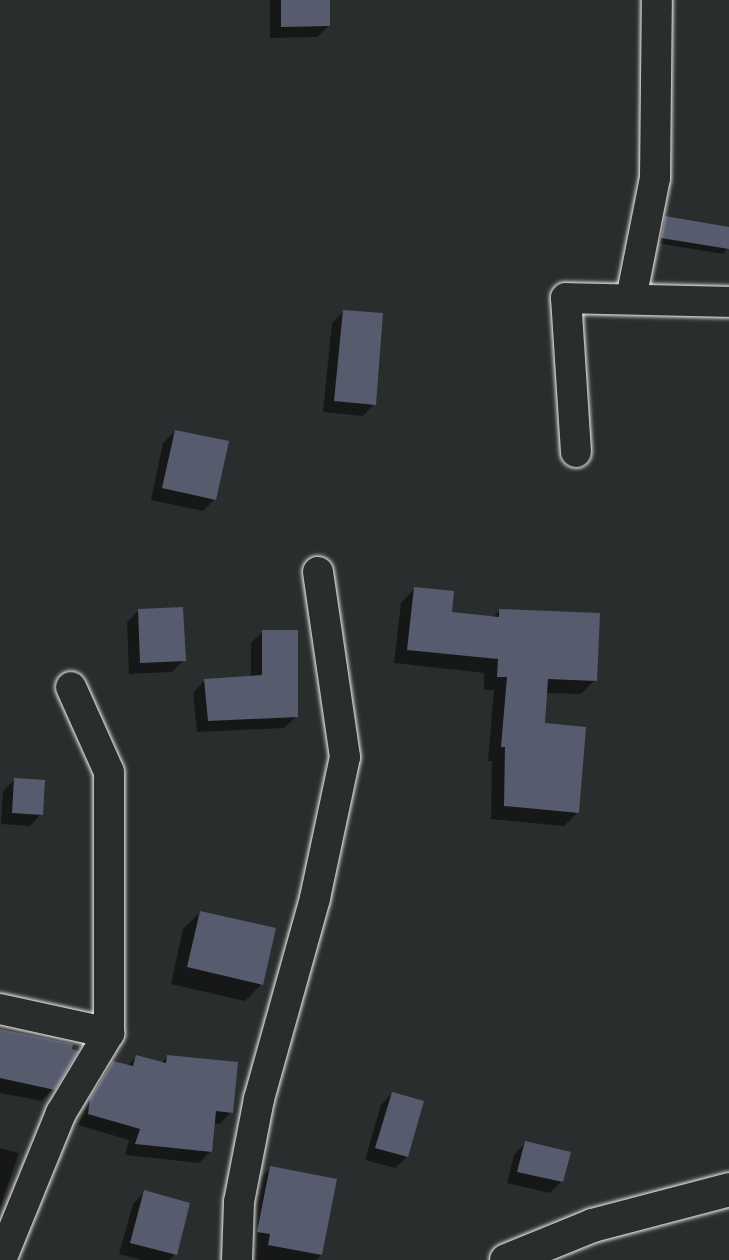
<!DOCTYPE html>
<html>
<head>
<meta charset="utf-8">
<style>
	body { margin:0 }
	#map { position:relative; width:729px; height:1260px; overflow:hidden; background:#2a2d2e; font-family:Dekko,sans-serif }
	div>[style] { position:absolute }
	.shadow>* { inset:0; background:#0007 }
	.building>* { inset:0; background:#565c6e }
	.roads { filter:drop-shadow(0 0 2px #f4f1e8) drop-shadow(0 0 2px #f4f1e8) }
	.minor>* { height:30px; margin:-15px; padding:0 15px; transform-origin:15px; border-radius:15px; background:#2a2d2e }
	.tertiary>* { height:33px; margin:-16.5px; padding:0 16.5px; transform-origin:16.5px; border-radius:16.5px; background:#2a2d2e }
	span { translate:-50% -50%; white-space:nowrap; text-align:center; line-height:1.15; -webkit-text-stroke:4.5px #2a2d2e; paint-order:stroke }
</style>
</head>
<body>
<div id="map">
	<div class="shadow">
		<i style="clip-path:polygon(270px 0,329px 0,329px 26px,317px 37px,270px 38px)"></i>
		<i style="clip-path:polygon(666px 218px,729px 229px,728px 248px,723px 254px,656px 243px,660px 223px)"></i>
		<i style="clip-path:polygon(344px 311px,374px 404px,363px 416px,323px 412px,332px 323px)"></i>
		<i style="clip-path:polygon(175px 431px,215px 499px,203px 511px,151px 500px,163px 443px)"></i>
		<i style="clip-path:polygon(414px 589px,450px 613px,492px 618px,500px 610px,595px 680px,581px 694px,546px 693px,543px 725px,578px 812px,564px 826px,491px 819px,492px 761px,488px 761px,494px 690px,484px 690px,484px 673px,394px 663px,401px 603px)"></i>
		<i style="clip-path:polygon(138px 611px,184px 660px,172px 672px,129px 674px,127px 622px)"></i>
		<i style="clip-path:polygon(263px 631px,296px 717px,284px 728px,197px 732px,193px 693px,204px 681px,251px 677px,251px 643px)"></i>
		<i style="clip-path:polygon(15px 779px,41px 814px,30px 826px,1px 824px,3px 791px)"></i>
		<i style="clip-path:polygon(200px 912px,262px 984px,245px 1001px,171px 984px,183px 929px)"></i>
		<i style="clip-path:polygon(0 1030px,53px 1089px,42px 1101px,0 1093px)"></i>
		<i style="clip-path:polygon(137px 1056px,161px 1063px,167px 1057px,231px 1112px,220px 1124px,213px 1123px,210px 1152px,199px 1163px,125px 1155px,129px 1140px,78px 1125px,101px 1074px,113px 1062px,127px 1066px)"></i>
		<i style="clip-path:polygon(392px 1093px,407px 1157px,395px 1168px,365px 1160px,381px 1105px)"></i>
		<i style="clip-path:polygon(525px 1143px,562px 1181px,550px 1193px,507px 1183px,514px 1155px)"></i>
		<i style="clip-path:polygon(0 1148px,19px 1153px,0 1208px)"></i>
		<i style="clip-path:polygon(271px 1167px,321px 1255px,316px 1260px,252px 1260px,254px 1251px,241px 1248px,254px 1184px)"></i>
		<i style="clip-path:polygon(144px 1192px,175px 1254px,169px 1260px,141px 1260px,119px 1254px,133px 1204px)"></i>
	</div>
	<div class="building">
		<i style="clip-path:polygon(281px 0,330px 0,330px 26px,281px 27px)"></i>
		<i style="clip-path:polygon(665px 216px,729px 227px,729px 249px,661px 238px)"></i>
		<i style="clip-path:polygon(343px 310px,383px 313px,376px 405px,334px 401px)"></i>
		<i style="clip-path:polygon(175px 430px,229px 441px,216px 500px,162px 488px)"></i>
		<i style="clip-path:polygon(414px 587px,454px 591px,452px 612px,499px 617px,499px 609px,600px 613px,597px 681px,548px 679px,545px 723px,586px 727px,579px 813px,504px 806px,505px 747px,501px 747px,507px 677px,497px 677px,498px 659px,407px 650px)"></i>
		<i style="clip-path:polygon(183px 607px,186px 661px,140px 663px,138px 609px)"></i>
		<i style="clip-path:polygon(262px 630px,298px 630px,298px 717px,208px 721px,204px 679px,262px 675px)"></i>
		<i style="clip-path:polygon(14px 778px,45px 780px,43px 815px,12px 813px)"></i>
		<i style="clip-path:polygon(200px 911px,276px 928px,263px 985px,187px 967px)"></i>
		<i style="clip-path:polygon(0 1029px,73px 1044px,72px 1049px,78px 1051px,55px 1090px,0 1078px)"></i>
		<i style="clip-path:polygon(136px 1055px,166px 1063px,167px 1055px,238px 1062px,233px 1113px,216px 1111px,212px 1152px,135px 1144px,140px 1129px,88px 1114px,90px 1098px,113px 1061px,133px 1066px)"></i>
		<i style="clip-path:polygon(392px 1092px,424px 1101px,408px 1157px,375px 1148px)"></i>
		<i style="clip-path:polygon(525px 1141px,571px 1152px,563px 1182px,517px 1172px)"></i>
		<i style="clip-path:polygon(270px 1166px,337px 1179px,322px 1255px,268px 1245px,270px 1234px,257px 1232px)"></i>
		<i style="clip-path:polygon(144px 1190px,190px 1203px,177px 1255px,130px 1243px)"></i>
	</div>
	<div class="roads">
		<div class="minor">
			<i style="left:631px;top:299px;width:123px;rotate:-78.8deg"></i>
			<i style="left:655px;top:178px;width:178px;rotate:-89.4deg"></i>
			<i style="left:576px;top:452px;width:154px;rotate:-93.7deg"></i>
			<i style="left:566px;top:298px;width:163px;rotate:1.4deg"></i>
			<i style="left:0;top:1009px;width:112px;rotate:12.4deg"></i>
			<i style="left:1px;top:1260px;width:159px;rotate:-67.8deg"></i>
			<i style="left:61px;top:1113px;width:93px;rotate:-59deg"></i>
			<i style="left:109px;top:1033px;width:261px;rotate:-90deg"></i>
			<i style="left:109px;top:772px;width:93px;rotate:-114.1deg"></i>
			<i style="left:237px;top:1260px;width:58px;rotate:-88deg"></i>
			<i style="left:239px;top:1202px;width:105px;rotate:-79deg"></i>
			<i style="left:259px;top:1099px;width:209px;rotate:-74.4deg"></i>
			<i style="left:315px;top:898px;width:144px;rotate:-78deg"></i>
			<i style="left:345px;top:757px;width:187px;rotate:-98.3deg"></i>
		</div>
		<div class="tertiary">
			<i style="left:506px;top:1260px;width:93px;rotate:-22.1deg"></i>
			<i style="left:592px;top:1225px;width:142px;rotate:-14.7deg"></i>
		</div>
	</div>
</div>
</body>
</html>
